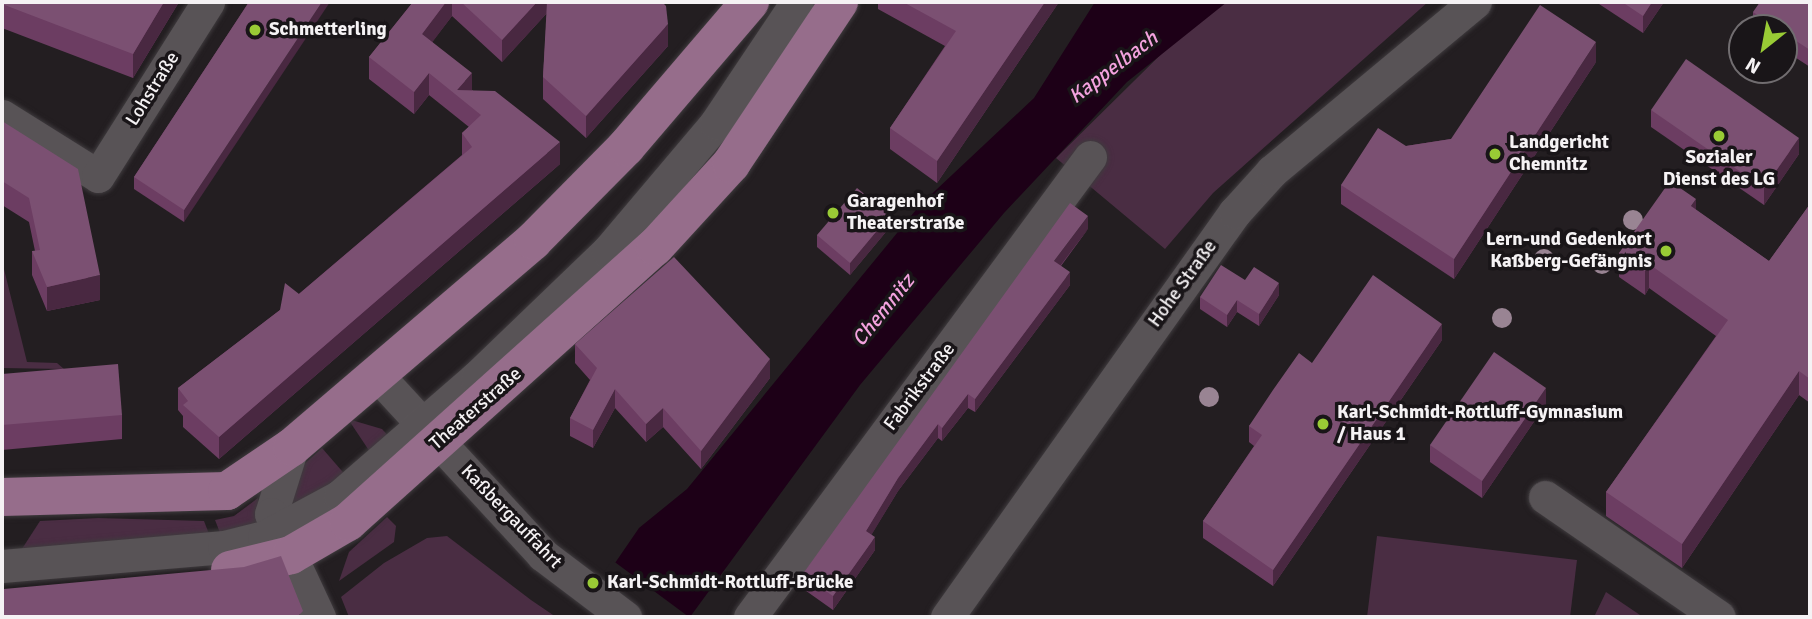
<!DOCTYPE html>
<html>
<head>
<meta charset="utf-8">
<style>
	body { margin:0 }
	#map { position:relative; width:1812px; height:619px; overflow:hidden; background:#231e21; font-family:Signika,sans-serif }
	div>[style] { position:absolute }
	.green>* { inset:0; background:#4a2d43 }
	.water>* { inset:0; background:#1d0017 }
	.pier>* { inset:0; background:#231e21 }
	.roads { filter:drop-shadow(0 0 2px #3f3b3e) drop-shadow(0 0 2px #3f3b3e) }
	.minor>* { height:33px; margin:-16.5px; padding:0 16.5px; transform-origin:16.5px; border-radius:16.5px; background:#585356 }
	.major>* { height:38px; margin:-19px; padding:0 19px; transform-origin:19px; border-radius:19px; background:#966d8b }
	.trees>* { width:20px; height:20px; margin:-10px; border-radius:50%; background:#998493 }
	.wall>* { inset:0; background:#6c3d62 }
	.shaded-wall>* { inset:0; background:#492841 }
	.building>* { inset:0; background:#7b5072 }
	.dots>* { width:19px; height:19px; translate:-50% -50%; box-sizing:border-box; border:4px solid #191518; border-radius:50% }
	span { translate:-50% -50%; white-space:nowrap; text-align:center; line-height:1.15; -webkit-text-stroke:7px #191518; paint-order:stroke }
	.poi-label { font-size:19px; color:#f5f2f4; font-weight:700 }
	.left { translate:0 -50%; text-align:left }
	.right { translate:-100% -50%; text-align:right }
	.street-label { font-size:19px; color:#f5f2f4 }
	.water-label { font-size:21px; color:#f3a2de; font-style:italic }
	.frame { position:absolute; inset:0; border:4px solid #f5f2f4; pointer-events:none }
	.north { position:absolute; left:1728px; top:14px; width:70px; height:70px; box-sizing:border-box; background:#191518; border:2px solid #716d70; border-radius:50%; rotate:211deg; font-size:19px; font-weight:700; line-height:28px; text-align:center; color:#f5f2f4 }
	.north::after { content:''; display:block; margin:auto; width:24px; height:32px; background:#99cb35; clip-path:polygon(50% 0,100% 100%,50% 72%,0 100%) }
</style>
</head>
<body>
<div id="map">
	<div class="green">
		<i style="clip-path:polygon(1214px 2px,1428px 2px,1213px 193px,1165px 249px,1056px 158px)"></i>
		<i style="clip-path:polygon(2px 261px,27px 362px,57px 363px,64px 369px,2px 368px)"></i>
		<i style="clip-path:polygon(348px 419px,382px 429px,393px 441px,374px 458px)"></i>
		<i style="clip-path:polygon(322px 448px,348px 478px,283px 515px,302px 466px)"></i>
		<i style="clip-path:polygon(258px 498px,262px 522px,222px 538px,215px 520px,234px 516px)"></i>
		<i style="clip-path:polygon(387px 517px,396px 526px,394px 542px,339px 581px,349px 552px)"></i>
		<i style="clip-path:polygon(98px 518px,204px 521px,211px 539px,18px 555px,40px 521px)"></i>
		<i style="clip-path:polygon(447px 536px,531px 600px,556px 617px,349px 617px,341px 597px,384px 563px,427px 538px)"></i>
		<i style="clip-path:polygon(1377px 536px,1577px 560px,1570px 617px,1367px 617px)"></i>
		<i style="clip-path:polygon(1606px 592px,1643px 617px,1594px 617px)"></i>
	</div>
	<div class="water">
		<i style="clip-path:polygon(1095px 2px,1227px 2px,1127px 82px,1004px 213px,860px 385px,690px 617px,578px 617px,639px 528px,687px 489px,920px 205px,1034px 98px)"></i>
	</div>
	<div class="pier">
		<i style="clip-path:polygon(612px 560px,689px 617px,575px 617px)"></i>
	</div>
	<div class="roads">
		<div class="minor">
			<i style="left:2px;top:116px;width:113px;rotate:32deg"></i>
			<i style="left:98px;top:176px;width:206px;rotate:-57.7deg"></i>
			<i style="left:378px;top:376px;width:243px;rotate:47.3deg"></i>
			<i style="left:543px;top:555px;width:103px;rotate:37.1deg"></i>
			<i style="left:292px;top:447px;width:70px;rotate:107.4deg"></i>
			<i style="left:271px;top:514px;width:114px;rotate:65deg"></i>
			<i style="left:1545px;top:497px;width:211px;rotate:34.6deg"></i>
			<i style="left:2px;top:566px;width:223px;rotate:-4.9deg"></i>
			<i style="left:224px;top:547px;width:41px;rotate:-14deg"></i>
			<i style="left:264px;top:537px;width:86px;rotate:-28.3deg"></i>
			<i style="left:340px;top:496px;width:181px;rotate:-41deg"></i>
			<i style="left:477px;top:377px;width:182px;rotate:-43.9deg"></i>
			<i style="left:608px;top:251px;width:167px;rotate:-49.8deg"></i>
			<i style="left:716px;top:123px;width:146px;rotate:-56.2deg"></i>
			<i style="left:750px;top:617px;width:572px;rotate:-53.53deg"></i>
			<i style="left:947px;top:617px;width:497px;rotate:-54.6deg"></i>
			<i style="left:1235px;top:212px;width:55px;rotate:-47.9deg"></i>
			<i style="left:1272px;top:171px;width:264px;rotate:-39.8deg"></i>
		</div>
		<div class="major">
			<i style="left:2px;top:497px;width:225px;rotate:-1.5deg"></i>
			<i style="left:227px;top:491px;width:78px;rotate:-34.1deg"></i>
			<i style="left:292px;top:447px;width:317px;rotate:-40.5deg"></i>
			<i style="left:533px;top:241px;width:132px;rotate:-45.3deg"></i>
			<i style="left:626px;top:147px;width:191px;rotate:-49.5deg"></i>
			<i style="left:230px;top:570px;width:63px;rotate:-13.8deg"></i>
			<i style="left:291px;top:555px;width:66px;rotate:-30.1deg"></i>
			<i style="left:348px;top:522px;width:412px;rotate:-41.9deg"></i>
			<i style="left:655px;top:247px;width:113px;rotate:-47.5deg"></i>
			<i style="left:731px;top:164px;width:195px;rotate:-56.3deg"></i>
		</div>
	</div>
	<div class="trees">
		<i style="left:1633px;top:220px"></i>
		<i style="left:1544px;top:259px"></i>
		<i style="left:1602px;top:264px"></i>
		<i style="left:1502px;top:318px"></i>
		<i style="left:1209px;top:397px"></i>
	</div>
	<div class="wall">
		<i style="clip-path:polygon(2px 2px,179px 2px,133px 78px,2px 28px)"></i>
		<i style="clip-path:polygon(249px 2px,184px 222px,134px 189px,134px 177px)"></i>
		<i style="clip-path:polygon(413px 2px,662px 2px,668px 46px,586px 138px,543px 99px,543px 77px,547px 13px,502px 62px,452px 16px,432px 42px,472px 90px,560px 164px,219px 459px,183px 427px,183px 416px,178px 410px,178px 388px,280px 310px,462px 155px,462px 133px,469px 127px,429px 95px,414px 114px,369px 79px,369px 57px)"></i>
		<i style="clip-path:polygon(878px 2px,1059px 2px,937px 183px,890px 149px,890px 128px,945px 46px,878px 9px)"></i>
		<i style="clip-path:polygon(1596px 2px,1664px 2px,1643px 33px)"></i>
		<i style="clip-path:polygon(1810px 2px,1810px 67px,1784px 50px,1784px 28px,1753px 28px,1753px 12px)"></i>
		<i style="clip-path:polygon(1596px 62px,1454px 279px,1341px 204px,1341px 185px,1406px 146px,1451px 139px)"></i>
		<i style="clip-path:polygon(1651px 110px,1799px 154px,1764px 205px,1651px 127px)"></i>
		<i style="clip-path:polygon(2px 121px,100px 300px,47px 311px,32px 275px,32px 251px,35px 251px,29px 222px,2px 205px)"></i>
		<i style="clip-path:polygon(1810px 204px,1810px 403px,1799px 395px,1682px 568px,1606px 516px,1606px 492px,1716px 336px,1649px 288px,1645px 295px,1619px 277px,1619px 253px,1696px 210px,1769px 261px)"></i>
		<i style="clip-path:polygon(890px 227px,850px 275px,817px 247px,817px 235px)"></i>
		<i style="clip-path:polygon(1088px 229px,1061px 266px,1070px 285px,975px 412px,968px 408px,942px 441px,938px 438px,898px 491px,871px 535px,875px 550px,833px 610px,802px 588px,802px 575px)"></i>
		<i style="clip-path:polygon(1245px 280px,1279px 295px,1259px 326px,1237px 312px,1227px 327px,1200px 309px,1200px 297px)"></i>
		<i style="clip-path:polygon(1442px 340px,1273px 586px,1203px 538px,1203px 521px,1254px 446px,1249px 442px,1249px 426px,1312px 363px)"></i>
		<i style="clip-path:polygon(575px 344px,770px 378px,701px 469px,663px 427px,646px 442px,615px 408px,593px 448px,570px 436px,570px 418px,590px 380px,575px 363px)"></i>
		<i style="clip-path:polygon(2px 374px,122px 415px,122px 439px,2px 450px)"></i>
		<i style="clip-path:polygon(1546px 404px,1482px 498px,1430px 462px,1430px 445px)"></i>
	</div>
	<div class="shaded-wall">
		<i style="clip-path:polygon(164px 2px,179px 2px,133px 78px,133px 54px)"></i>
		<i style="clip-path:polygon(322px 2px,330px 2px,184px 222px,184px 210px)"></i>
		<i style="clip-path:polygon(446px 2px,452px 2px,452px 16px,422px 56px,422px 34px)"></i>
		<i style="clip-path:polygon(537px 2px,548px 2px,548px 12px,502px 62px,502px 40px)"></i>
		<i style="clip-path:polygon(1045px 2px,1059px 2px,937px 183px,937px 161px)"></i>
		<i style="clip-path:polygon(1652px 2px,1664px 2px,1643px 33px,1643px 16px)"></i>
		<i style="clip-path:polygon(668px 24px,668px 46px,586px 138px,586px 116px)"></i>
		<i style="clip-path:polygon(1596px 42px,1596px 62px,1454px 279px,1454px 259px)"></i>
		<i style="clip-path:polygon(429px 73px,429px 95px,414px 114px,414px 92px)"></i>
		<i style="clip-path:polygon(472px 73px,472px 95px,457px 90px)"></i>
		<i style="clip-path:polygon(1799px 138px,1799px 154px,1764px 205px,1764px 188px)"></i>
		<i style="clip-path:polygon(560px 142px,560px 164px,219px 459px,219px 437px)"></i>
		<i style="clip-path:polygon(1696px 199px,1696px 223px,1691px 206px)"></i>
		<i style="clip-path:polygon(890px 215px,890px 227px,850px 275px,850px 263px)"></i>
		<i style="clip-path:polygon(1088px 216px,1088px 229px,1054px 274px,1054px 261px)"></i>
		<i style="clip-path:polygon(1649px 264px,1649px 288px,1645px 295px,1645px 271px)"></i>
		<i style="clip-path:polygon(1070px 272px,1070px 285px,975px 412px,975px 399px)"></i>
		<i style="clip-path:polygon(100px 275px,100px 300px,47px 311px,47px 287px)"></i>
		<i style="clip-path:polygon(1279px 283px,1279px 295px,1259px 326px,1259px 314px)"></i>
		<i style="clip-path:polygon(1237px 300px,1237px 312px,1227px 327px,1227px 315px)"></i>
		<i style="clip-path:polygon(1442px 324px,1442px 340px,1273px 586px,1273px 570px)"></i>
		<i style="clip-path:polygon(770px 359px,770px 378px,701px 469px,701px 451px)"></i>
		<i style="clip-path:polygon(1799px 371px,1799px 395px,1682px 568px,1682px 544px)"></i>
		<i style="clip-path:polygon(1546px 388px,1546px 404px,1482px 498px,1482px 481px)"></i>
		<i style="clip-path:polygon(615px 389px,615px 408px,593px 448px,593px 430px)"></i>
		<i style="clip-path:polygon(968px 394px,968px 408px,942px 441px,942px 428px)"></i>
		<i style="clip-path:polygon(663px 408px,663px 427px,646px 442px,646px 424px)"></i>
		<i style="clip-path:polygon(938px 424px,938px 438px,898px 491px,866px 544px,866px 531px,898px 478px)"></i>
		<i style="clip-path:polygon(875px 537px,875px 550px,833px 610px,833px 596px)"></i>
	</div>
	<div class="building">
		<i style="clip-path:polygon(2px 2px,164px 2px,133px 54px,2px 4px)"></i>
		<i style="clip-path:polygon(249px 2px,322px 2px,184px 210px,134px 177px)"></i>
		<i style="clip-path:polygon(413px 2px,446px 2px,422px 34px,472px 73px,457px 90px,495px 91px,560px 142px,219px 437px,183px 405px,188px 401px,178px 388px,280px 310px,285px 283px,299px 294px,472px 147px,462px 133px,481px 115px,429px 73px,414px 92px,369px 57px)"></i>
		<i style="clip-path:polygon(461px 2px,537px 2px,502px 40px)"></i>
		<i style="clip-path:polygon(547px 2px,662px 2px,666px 6px,668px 24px,586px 116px,543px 77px)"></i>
		<i style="clip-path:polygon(903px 2px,1045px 2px,937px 161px,890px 128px,956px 31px)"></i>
		<i style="clip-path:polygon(1622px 2px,1652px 2px,1643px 16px)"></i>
		<i style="clip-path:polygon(1760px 2px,1810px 2px,1810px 50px,1784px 33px,1784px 28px,1777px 28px,1753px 12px)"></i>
		<i style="clip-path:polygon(1540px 5px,1596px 42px,1454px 259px,1341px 185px,1378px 128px,1406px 146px,1451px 139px)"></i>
		<i style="clip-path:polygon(1686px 59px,1799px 138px,1764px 188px,1651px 110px)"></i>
		<i style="clip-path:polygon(2px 121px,78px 169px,100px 275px,47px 287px,32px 251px,40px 250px,29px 198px,2px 181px)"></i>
		<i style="clip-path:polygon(1670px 181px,1696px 199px,1691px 206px,1769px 261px,1810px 204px,1810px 379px,1799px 371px,1682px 544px,1606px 492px,1728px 320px,1649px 264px,1645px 271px,1619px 253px)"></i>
		<i style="clip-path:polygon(857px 188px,890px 215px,850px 263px,817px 235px)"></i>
		<i style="clip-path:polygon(1070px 203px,1088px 216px,1054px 261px,1070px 272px,975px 399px,968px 394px,942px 428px,938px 424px,898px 478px,866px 531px,875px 537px,833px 596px,802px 575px)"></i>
		<i style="clip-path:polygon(674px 257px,770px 359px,701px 451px,663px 408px,646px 424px,615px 389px,593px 430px,570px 418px,597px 368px,575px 344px)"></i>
		<i style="clip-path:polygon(1221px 265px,1245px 280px,1254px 267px,1279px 283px,1259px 314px,1237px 300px,1227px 315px,1200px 297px)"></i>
		<i style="clip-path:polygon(1373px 275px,1442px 324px,1273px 570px,1203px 521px,1262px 435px,1249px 426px,1273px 390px,1299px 353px,1312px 363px)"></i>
		<i style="clip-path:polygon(1494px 352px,1546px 388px,1482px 481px,1430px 445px)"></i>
		<i style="clip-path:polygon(118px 364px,122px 415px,2px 425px,2px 374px)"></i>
		<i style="clip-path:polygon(281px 556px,303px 611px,297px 617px,2px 617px,2px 588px,4px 589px,244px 567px)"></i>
	</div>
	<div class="dots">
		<i style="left:255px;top:30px;background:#99cb35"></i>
		<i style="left:1719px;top:136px;background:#99cb35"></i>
		<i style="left:1495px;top:154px;background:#99cb35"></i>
		<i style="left:833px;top:213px;background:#99cb35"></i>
		<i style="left:1666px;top:251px;background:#99cb35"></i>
		<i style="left:1323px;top:424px;background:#99cb35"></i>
		<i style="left:593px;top:583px;background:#99cb35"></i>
	</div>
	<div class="poi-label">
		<span class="left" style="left:269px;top:30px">Schmetterling</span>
		<span class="left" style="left:1509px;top:154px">Landgericht<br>Chemnitz</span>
		<span style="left:1719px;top:169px">Sozialer<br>Dienst des LG</span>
		<span class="left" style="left:847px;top:213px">Garagenhof<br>Theaterstraße</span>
		<span class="right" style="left:1652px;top:251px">Lern-und Gedenkort<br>Kaßberg-Gefängnis</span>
		<span class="left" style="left:1337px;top:424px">Karl-Schmidt-Rottluff-Gymnasium<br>/ Haus 1</span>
		<span class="left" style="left:607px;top:583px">Karl-Schmidt-Rottluff-Brücke</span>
	</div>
	<div class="street-label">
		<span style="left:153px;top:89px;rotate:-58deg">Lohstraße</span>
		<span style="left:1183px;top:284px;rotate:-54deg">Hohe Straße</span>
		<span style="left:920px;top:387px;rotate:-53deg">Fabrikstraße</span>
		<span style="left:476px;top:409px;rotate:-41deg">Theaterstraße</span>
		<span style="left:511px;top:517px;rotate:46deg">Kaßbergauffahrt</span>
	</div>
	<div class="water-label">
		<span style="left:1113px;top:67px;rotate:-37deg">Kappelbach</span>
		<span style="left:883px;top:310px;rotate:-51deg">Chemnitz</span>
	</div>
	<div class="frame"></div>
	<div class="north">N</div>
</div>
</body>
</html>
